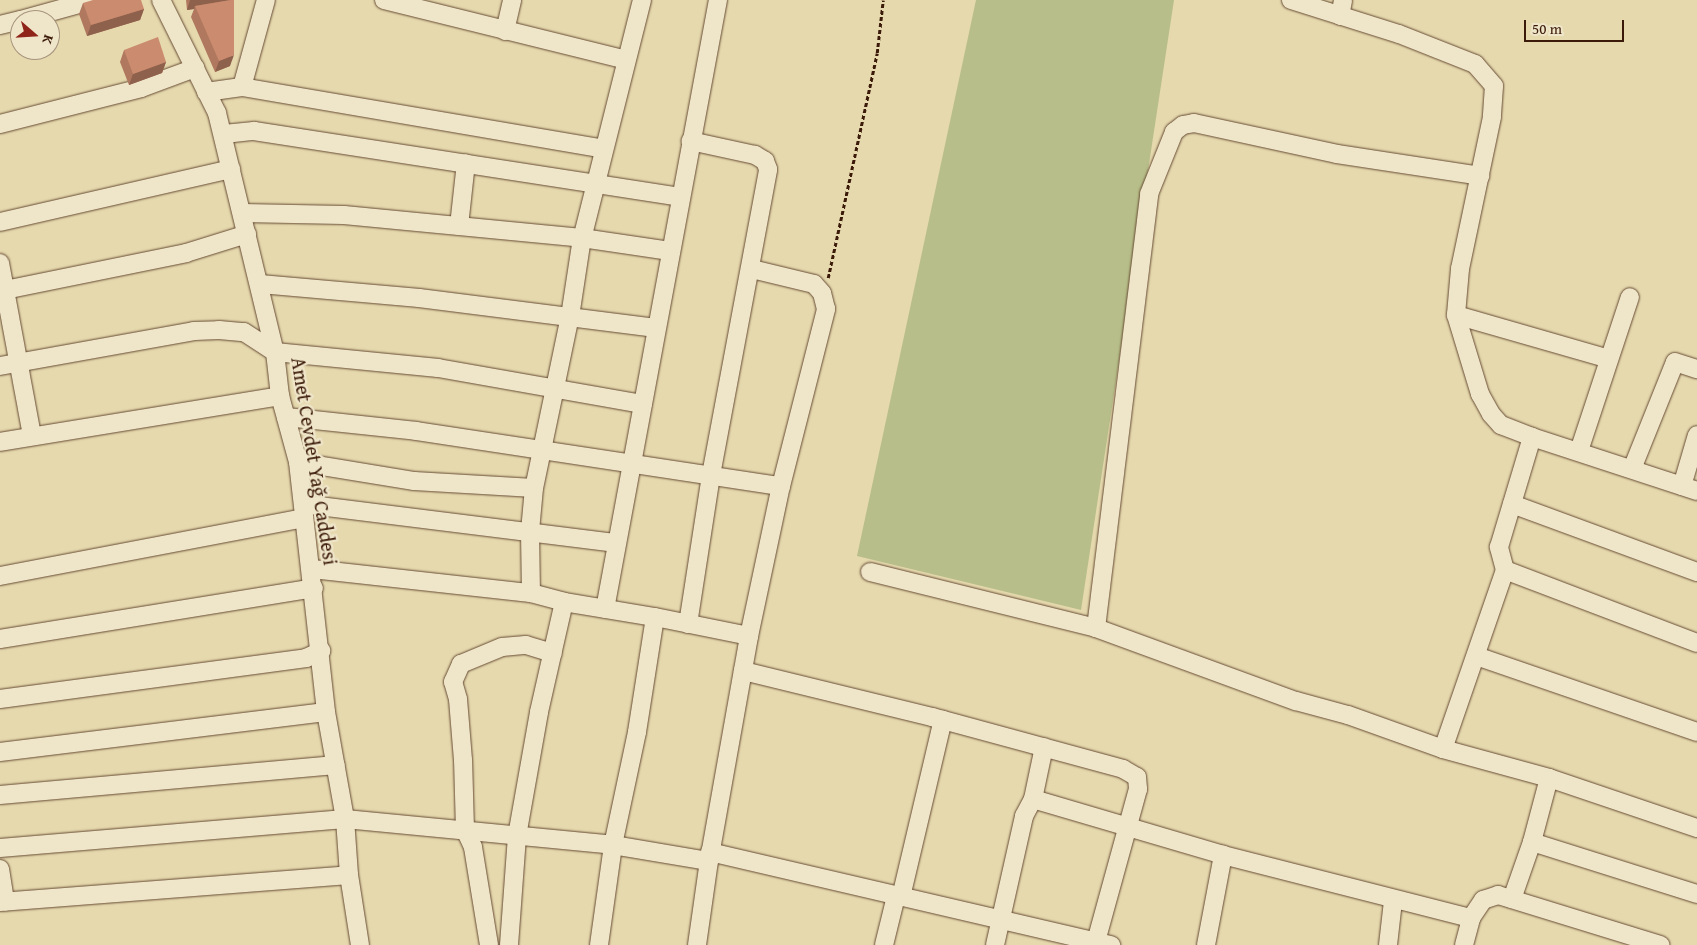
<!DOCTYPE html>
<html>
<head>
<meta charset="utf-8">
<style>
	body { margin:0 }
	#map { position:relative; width:1697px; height:945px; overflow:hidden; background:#e6d9ae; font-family:"Gentium Book Plus",serif }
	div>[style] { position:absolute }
	.green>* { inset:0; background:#b7be89 }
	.path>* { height:2.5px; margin-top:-1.25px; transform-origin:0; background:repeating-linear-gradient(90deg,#3b1a09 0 4px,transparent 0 6.5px) }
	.roads { filter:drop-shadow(0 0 1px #664a32) drop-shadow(0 0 1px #664a32) }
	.minor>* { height:18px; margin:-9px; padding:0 9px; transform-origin:9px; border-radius:9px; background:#efe6ca }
	.wall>* { inset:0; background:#af785f }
	.shaded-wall>* { inset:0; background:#8e614d }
	.building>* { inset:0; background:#cb8b6e }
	span { translate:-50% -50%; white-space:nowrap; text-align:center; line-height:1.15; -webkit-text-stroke:4.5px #efe6ca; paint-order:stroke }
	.street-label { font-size:20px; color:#3b1a09 }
	.north { position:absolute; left:10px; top:10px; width:50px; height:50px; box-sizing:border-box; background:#efe6ca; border:1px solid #a7947d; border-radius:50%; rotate:109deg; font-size:14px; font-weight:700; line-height:20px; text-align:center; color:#3b1a09 }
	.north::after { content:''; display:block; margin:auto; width:18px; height:22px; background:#8f2418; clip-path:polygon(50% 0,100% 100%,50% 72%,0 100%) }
	.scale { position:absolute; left:1524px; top:20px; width:100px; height:22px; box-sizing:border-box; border:2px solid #3b1a09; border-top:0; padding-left:6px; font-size:15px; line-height:18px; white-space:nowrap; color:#3b1a09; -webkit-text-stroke:4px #efe6ca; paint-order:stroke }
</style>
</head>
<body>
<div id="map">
	<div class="green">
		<i style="clip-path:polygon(976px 0,1174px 0,1081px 610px,857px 556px)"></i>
	</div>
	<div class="path">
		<i style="left:828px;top:278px;width:230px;rotate:-77.7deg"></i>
		<i style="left:877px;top:53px;width:53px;rotate:-83.5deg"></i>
	</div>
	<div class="roads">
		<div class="minor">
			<i style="left:161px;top:0;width:126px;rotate:63.6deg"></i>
			<i style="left:217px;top:113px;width:246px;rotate:76.4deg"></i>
			<i style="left:275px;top:352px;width:44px;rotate:83.5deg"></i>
			<i style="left:280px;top:396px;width:68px;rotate:74.7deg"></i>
			<i style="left:298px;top:462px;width:252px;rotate:83.6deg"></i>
			<i style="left:326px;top:712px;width:109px;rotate:79.9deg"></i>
			<i style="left:345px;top:819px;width:56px;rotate:85.9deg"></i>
			<i style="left:349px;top:875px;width:71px;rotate:81.1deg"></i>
			<i style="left:384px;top:0;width:249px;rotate:13.9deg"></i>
			<i style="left:642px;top:0;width:245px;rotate:104.1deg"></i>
			<i style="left:582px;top:238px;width:79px;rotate:98.7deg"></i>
			<i style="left:570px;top:316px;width:176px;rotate:101.8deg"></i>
			<i style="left:534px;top:488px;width:43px;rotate:95.3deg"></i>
			<i style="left:530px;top:531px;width:62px;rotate:89.1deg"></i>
			<i style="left:531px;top:593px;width:34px;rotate:15deg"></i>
			<i style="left:564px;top:602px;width:92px;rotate:9.4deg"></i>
			<i style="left:655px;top:617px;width:96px;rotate:11.4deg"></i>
			<i style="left:1291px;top:0;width:113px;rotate:17.5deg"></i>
			<i style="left:1399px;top:34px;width:82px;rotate:21.5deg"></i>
			<i style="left:1475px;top:64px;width:29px;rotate:49deg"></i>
			<i style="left:1494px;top:86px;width:31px;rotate:94deg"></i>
			<i style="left:1492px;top:117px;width:155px;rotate:101.9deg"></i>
			<i style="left:1460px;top:269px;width:46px;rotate:95deg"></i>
			<i style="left:1456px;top:315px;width:83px;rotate:73.1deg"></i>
			<i style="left:1480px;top:394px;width:23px;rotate:61deg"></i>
			<i style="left:1491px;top:414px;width:15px;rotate:48deg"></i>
			<i style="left:1501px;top:425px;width:33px;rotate:21deg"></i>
			<i style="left:1532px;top:437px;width:174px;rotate:18.1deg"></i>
			<i style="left:1340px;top:16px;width:16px;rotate:-79deg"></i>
			<i style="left:21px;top:20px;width:75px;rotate:-15.5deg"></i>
			<i style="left:0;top:25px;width:21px;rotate:-14deg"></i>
			<i style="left:505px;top:31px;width:32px;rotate:-77deg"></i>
			<i style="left:242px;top:87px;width:90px;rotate:-74.6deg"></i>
			<i style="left:206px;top:92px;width:36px;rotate:-8deg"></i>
			<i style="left:242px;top:87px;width:366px;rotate:9.7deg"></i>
			<i style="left:0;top:124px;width:146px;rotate:-14.3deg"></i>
			<i style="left:141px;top:88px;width:58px;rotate:-20.3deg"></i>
			<i style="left:224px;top:134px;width:30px;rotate:-6deg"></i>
			<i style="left:254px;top:131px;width:431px;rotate:8.8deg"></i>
			<i style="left:242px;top:213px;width:102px;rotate:1.1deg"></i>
			<i style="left:344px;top:215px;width:239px;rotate:5.5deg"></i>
			<i style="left:582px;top:238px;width:89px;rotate:8.4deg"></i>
			<i style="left:0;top:222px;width:237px;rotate:-12.9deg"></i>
			<i style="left:459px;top:226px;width:63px;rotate:-83.7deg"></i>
			<i style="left:0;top:263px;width:176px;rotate:79.5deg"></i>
			<i style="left:260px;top:284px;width:160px;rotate:5deg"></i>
			<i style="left:419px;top:298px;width:239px;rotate:7.2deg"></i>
			<i style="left:0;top:291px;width:190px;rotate:-11.5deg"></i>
			<i style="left:186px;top:253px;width:64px;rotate:-17.3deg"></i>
			<i style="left:1456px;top:315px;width:159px;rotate:16deg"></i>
			<i style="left:0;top:366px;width:197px;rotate:-10.2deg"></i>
			<i style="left:194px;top:331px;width:25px;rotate:-2deg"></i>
			<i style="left:219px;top:330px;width:25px;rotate:5deg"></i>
			<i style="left:244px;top:332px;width:37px;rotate:33deg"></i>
			<i style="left:275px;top:352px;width:164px;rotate:5.6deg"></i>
			<i style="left:438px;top:368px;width:208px;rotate:10deg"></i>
			<i style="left:286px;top:417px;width:131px;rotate:6.1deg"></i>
			<i style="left:416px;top:431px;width:369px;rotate:8.6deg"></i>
			<i style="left:0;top:442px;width:284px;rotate:-9.3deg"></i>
			<i style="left:1579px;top:451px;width:162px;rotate:-71.7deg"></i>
			<i style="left:298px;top:462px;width:118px;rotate:9.3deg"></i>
			<i style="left:414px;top:481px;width:120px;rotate:3.3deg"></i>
			<i style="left:1632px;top:469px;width:115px;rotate:-68.1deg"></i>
			<i style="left:1675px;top:362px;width:23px;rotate:18deg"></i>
			<i style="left:1682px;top:486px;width:53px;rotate:-73.6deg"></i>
			<i style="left:303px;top:504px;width:316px;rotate:7.1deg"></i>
			<i style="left:1512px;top:504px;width:197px;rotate:20.2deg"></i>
			<i style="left:312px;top:569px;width:220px;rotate:6.3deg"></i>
			<i style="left:1505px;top:570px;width:205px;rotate:20.8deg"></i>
			<i style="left:870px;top:572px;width:233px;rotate:13.9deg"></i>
			<i style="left:1096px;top:628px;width:213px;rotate:20.1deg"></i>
			<i style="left:1296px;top:701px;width:54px;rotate:15.1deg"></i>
			<i style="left:1348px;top:715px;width:101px;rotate:19.7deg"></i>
			<i style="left:1443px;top:749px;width:110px;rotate:15.3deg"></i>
			<i style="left:1549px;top:778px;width:156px;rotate:18.7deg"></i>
			<i style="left:0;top:576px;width:309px;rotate:-10.8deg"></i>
			<i style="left:605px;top:609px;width:619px;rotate:-79.49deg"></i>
			<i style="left:688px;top:624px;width:151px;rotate:-81.2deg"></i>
			<i style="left:711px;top:475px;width:311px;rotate:-79.4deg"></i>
			<i style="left:768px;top:169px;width:9px;rotate:-111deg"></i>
			<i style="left:765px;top:161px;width:12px;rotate:-149deg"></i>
			<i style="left:755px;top:155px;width:66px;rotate:-167.8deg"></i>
			<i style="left:1096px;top:628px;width:437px;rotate:-83deg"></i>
			<i style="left:1149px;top:194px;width:67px;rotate:-68deg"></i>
			<i style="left:1174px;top:132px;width:11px;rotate:-38deg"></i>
			<i style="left:1183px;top:125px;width:11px;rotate:-10deg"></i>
			<i style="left:1194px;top:123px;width:146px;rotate:12.2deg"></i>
			<i style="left:1337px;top:154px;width:145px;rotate:8.7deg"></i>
			<i style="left:0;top:639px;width:318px;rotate:-9.2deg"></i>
			<i style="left:1476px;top:656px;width:234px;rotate:19deg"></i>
			<i style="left:743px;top:671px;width:195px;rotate:13.7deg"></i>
			<i style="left:932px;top:717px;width:198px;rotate:15.2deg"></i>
			<i style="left:1123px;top:769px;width:16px;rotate:30deg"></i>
			<i style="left:1137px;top:777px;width:12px;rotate:85deg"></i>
			<i style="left:1138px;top:789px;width:158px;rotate:105.4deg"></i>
			<i style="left:0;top:699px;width:309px;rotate:-7.6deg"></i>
			<i style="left:306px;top:658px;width:17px;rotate:-25deg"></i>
			<i style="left:1443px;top:749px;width:189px;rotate:-70.9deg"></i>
			<i style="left:1505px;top:570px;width:24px;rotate:-105deg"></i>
			<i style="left:1499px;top:547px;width:115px;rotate:-73.3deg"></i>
			<i style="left:0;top:752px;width:328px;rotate:-7deg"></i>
			<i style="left:1549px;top:778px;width:66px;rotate:104.9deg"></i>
			<i style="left:1532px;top:842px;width:173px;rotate:17.5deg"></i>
			<i style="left:0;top:795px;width:337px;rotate:-5.1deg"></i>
			<i style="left:1033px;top:799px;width:198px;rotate:16.4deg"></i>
			<i style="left:1223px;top:855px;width:256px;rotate:14.3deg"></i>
			<i style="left:0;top:848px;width:346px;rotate:-4.8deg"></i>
			<i style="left:345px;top:819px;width:269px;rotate:5.5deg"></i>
			<i style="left:613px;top:845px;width:97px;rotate:9.5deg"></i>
			<i style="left:709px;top:861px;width:229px;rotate:-79.9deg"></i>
			<i style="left:749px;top:636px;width:153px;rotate:-78deg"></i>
			<i style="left:781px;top:486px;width:183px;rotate:-75.7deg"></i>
			<i style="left:826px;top:309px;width:16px;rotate:-104deg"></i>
			<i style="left:822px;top:293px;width:12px;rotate:-132deg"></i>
			<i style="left:814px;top:284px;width:64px;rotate:-166.4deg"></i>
			<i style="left:710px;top:852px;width:412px;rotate:13.1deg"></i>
			<i style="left:0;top:869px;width:33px;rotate:81deg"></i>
			<i style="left:901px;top:897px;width:182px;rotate:-76.7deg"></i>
			<i style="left:1512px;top:899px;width:60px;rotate:-70.7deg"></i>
			<i style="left:0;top:902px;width:350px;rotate:-4.4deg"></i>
			<i style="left:489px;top:945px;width:99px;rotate:-99.3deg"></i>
			<i style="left:473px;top:847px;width:19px;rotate:-115deg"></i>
			<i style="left:465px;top:830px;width:70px;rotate:-91.6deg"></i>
			<i style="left:463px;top:760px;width:61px;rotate:-94.7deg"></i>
			<i style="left:458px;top:699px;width:18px;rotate:-106deg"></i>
			<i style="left:453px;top:682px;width:20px;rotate:-66deg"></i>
			<i style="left:461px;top:664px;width:44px;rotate:-22.5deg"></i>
			<i style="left:502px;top:647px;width:24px;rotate:-5deg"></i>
			<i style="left:526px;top:645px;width:28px;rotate:17deg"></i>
			<i style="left:509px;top:945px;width:109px;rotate:-85.8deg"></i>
			<i style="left:517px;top:836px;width:126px;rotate:-79.9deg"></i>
			<i style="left:539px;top:712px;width:113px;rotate:-77.2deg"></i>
			<i style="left:599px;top:945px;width:101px;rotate:-82deg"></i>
			<i style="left:613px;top:845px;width:116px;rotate:-78deg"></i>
			<i style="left:637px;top:732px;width:116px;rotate:-81.1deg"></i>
			<i style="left:697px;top:945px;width:85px;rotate:-81.9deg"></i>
			<i style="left:884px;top:945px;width:50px;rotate:-76.2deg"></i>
			<i style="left:995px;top:945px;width:132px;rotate:-77.3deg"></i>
			<i style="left:1024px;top:816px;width:19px;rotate:-62deg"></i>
			<i style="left:1033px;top:799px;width:53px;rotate:-78.1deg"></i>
			<i style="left:1206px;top:945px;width:92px;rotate:-79.3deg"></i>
			<i style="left:1388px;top:945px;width:44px;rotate:-83.5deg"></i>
			<i style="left:1464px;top:945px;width:28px;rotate:-75deg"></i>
			<i style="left:1471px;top:918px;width:22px;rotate:-56deg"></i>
			<i style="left:1483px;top:900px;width:16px;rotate:-18deg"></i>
			<i style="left:1498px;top:895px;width:170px;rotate:17.1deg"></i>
		</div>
	</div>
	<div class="wall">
		<i style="clip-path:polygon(186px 0,234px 0,230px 66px,215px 72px,191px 17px,194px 9px,187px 10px)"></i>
		<i style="clip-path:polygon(83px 3px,144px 9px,140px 20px,87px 36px,79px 14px)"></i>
		<i style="clip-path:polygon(124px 50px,166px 62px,162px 73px,129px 85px,120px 62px)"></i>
	</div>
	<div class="shaded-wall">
		<i style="clip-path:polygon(190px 0,230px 0,195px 6px,194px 9px,187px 10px)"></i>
		<i style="clip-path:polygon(144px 9px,140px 20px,87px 36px,91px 25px)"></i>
		<i style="clip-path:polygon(234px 55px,230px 66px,215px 72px,219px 61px)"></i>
		<i style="clip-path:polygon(166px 62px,162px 73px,129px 85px,133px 74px)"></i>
	</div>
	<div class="building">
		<i style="clip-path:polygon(93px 0,141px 0,144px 9px,91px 25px,83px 3px)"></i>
		<i style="clip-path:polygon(231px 0,234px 0,234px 55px,219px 61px,195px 6px)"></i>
		<i style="clip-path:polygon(158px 37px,166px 62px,133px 74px,124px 50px)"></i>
	</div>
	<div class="street-label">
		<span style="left:315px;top:461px;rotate:81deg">Amet Cevdet Yağ Caddesi</span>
	</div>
	<div class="north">K</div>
	<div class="scale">50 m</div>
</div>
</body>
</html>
